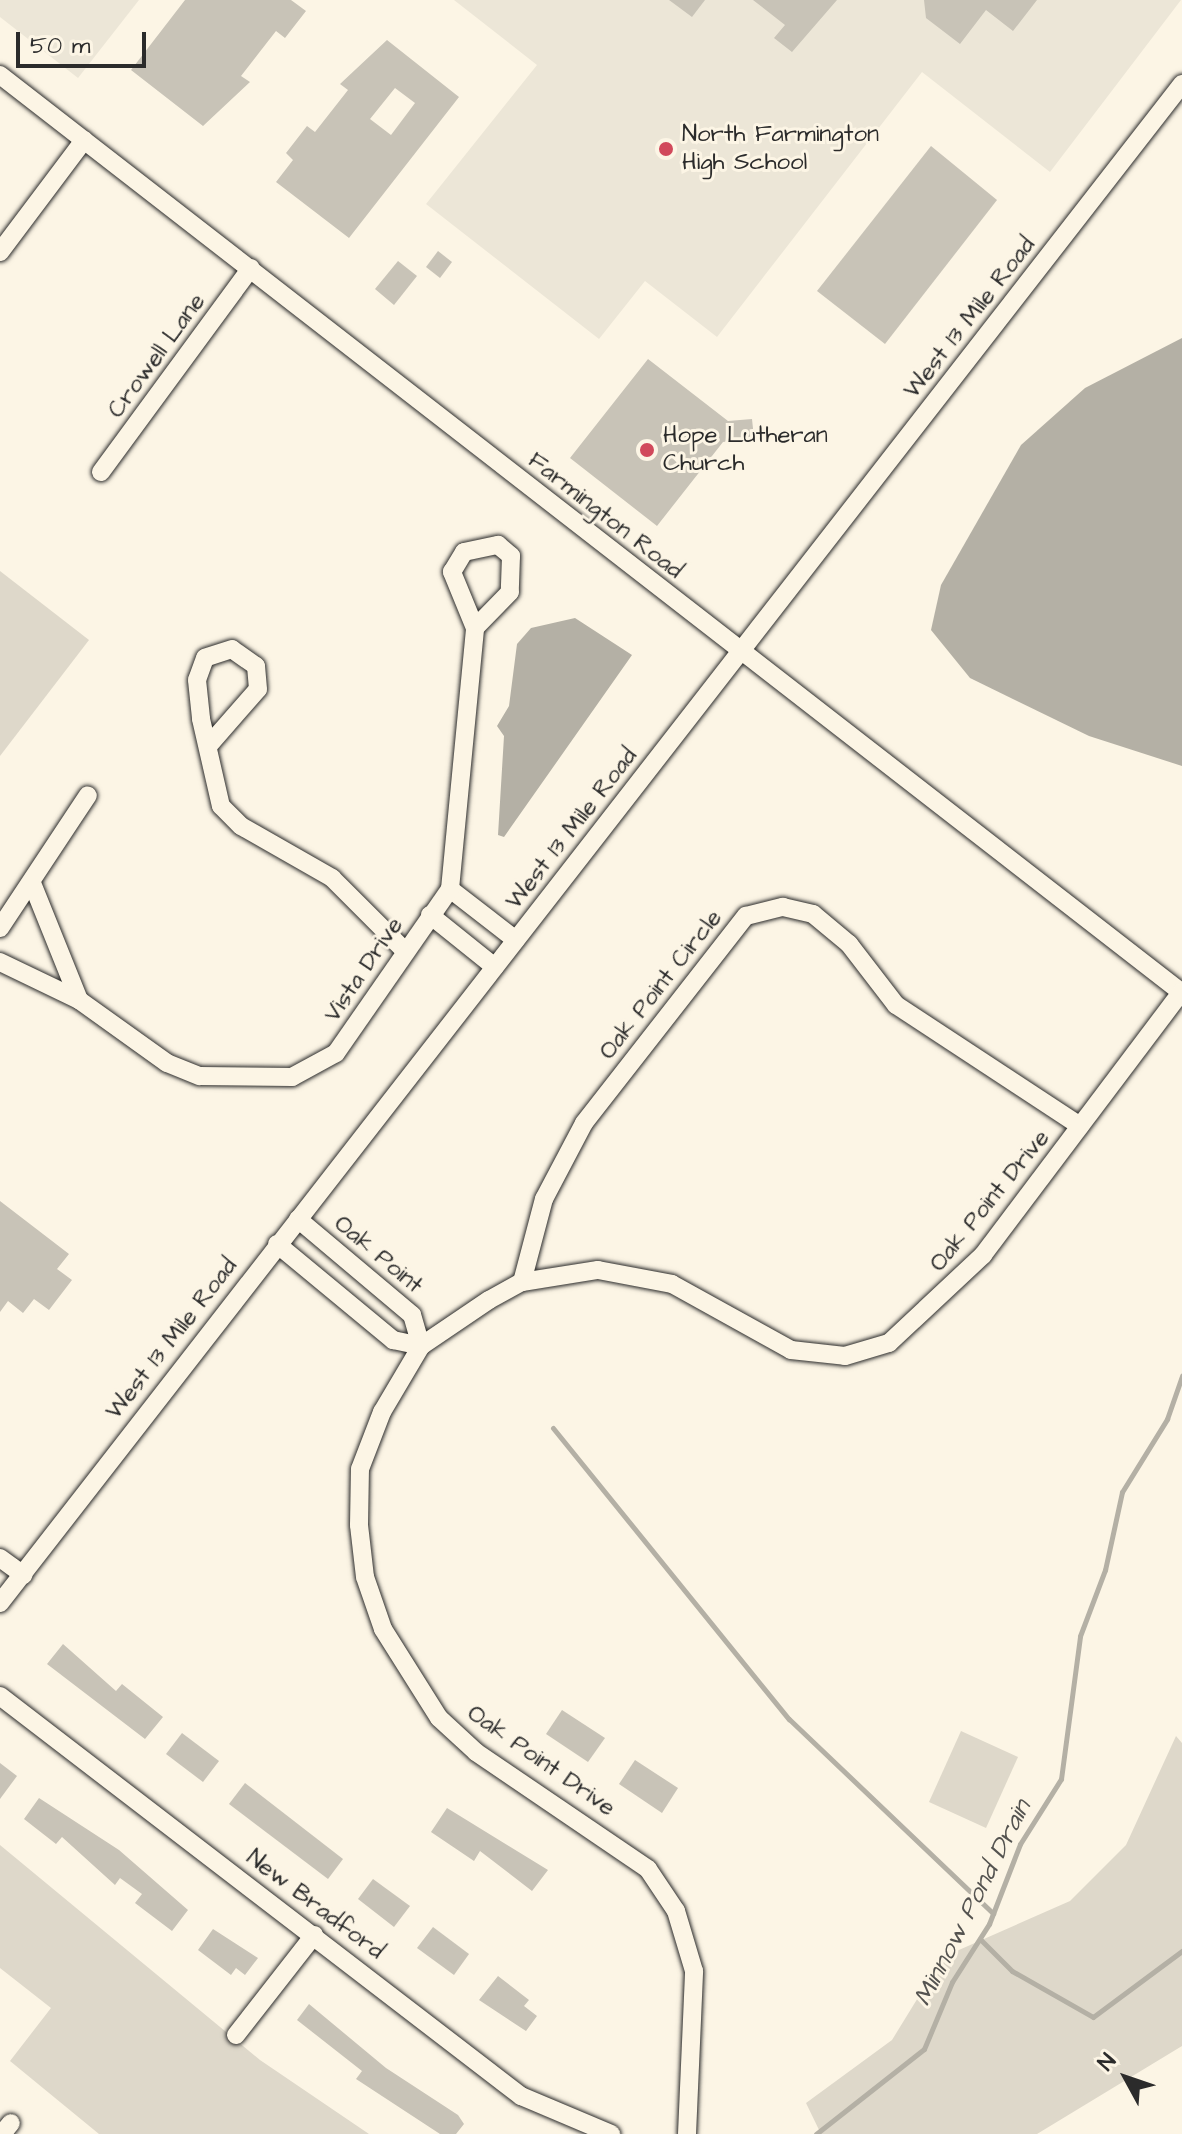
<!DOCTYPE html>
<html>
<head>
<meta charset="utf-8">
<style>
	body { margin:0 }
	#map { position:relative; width:1182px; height:2134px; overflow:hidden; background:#fcf5e5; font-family:"Architects Daughter",sans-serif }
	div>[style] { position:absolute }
	.built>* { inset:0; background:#ece6d7 }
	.green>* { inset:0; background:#ded8ca }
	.water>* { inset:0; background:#b4b0a5 }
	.stream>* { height:5px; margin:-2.5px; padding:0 2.5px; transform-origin:2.5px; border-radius:2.5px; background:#b4b0a5 }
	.building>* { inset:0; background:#c8c3b7 }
	.roads { filter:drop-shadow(0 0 2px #2b2b2b) drop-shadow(0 0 2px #2b2b2b) }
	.minor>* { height:18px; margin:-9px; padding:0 9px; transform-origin:9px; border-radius:9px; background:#fcf5e5 }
	.dots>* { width:22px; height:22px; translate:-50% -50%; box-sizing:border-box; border:4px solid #fcf5e5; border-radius:50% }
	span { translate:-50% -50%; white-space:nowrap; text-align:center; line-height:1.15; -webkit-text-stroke:6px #fcf5e5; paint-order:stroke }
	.poi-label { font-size:24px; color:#2b2b2b }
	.left { translate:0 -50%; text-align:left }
	.street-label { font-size:24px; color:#2b2b2b }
	.water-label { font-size:26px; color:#545350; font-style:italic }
	.north { position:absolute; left:1086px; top:2038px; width:80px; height:80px; -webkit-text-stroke:6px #fcf5e5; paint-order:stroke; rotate:310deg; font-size:22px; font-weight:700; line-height:32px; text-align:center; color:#2b2b2b }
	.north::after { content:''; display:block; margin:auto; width:28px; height:36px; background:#2b2b2b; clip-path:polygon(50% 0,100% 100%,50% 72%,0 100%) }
	.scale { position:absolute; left:16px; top:32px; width:130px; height:36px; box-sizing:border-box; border:4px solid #2b2b2b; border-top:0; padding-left:10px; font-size:24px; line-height:28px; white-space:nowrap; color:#2b2b2b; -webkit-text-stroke:6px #fcf5e5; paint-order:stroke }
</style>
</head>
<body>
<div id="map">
	<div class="built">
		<i style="clip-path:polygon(0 0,139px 0,78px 78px,0 17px)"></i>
		<i style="clip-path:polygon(454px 0,1181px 0,1050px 172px,922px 72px,717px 337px,645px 281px,599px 339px,426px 204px,537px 65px)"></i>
	</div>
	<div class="green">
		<i style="clip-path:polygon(0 571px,89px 640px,0 756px)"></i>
		<i style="clip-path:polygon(961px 1731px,1018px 1757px,986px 1828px,929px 1802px)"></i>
		<i style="clip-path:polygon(1176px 1736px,1182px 1743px,1182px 2046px,1037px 2134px,821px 2134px,806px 2103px,892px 2040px,943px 1957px,1070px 1901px,1126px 1845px)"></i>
		<i style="clip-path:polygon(0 1845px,260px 2060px,369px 2134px,99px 2134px,10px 2061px,51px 2008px,0 1968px)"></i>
	</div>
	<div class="water">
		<i style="clip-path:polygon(1182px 338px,1182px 766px,1089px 736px,970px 678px,931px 630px,941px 585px,1021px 445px,1085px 388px)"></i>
		<i style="clip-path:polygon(575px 618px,632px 655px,504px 837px,498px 835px,504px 736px,497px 726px,509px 706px,517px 644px,531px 628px)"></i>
	</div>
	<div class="stream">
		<i style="left:553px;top:1428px;width:375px;rotate:51deg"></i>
		<i style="left:789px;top:1719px;width:282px;rotate:43.6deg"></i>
		<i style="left:980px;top:1939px;width:45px;rotate:45deg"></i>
		<i style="left:1012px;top:1971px;width:93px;rotate:29.6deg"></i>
		<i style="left:1093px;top:2017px;width:111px;rotate:-36.6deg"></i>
		<i style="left:816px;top:2134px;width:137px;rotate:-38.2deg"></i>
		<i style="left:924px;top:2049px;width:73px;rotate:-67.3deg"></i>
		<i style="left:952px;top:1982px;width:69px;rotate:-57.5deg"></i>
		<i style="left:989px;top:1924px;width:86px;rotate:-68.8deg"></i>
		<i style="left:1020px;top:1844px;width:77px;rotate:-57.8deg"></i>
		<i style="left:1061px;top:1779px;width:144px;rotate:-82.4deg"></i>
		<i style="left:1080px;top:1636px;width:71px;rotate:-69.3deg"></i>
		<i style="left:1105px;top:1570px;width:80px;rotate:-77.7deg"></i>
		<i style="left:1122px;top:1492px;width:86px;rotate:-58.3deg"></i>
		<i style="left:1167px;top:1419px;width:46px;rotate:-70.8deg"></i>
	</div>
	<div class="building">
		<i style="clip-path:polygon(185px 0,291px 0,306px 11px,285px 38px,276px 31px,241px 76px,250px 82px,203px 126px,131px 70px)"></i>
		<i style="clip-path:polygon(669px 0,705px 0,692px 17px)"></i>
		<i style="clip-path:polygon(753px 0,837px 0,792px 52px,774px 38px,785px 25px)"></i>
		<i style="clip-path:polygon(924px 0,1037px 0,1013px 31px,986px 10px,960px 44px,926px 18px)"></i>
		<i style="clip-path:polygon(evenodd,387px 40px,459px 97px,349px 238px,276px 182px,293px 160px,286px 153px,307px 126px,315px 132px,348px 90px,340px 84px,387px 40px,395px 88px,415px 103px,391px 135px,370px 119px,395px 88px)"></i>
		<i style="clip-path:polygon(931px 146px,997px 200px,885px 344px,817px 291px)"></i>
		<i style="clip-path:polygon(438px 251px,452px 262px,440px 278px,426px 267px)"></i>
		<i style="clip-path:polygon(398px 261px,417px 276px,394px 305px,375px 289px)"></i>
		<i style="clip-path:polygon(648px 359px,728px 421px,752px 419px,754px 438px,723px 442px,657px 526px,570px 458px)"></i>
		<i style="clip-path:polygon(0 1201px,69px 1254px,57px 1269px,72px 1280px,49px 1310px,34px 1299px,23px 1313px,8px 1301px,0 1312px)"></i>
		<i style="clip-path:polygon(63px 1644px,116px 1691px,122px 1684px,163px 1717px,145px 1739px,47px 1664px)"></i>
		<i style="clip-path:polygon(562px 1710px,605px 1738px,588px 1762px,546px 1734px)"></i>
		<i style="clip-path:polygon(182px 1733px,219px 1761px,203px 1782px,166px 1754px)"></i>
		<i style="clip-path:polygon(635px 1760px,678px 1788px,662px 1813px,619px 1784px)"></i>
		<i style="clip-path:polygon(0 1763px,17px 1776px,0 1799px)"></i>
		<i style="clip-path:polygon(245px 1783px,343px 1859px,328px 1879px,229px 1804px)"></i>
		<i style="clip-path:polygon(39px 1798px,119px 1850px,188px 1910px,172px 1931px,135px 1903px,142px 1894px,120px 1878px,115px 1885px,62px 1837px,56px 1844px,24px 1819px)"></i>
		<i style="clip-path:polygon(447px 1808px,548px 1870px,532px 1891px,480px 1851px,474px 1861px,431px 1832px)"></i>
		<i style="clip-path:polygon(373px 1879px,410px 1906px,394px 1927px,358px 1899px)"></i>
		<i style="clip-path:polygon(433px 1927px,469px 1954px,454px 1975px,417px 1948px)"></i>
		<i style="clip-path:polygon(213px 1929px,258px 1958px,245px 1975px,236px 1968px,231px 1975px,198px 1950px)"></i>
		<i style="clip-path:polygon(498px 1976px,529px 2000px,524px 2006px,537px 2016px,526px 2031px,479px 2000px)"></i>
		<i style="clip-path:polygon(309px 2004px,386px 2068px,458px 2115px,464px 2124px,456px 2134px,440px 2134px,356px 2079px,362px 2071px,297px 2020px)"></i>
	</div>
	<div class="roads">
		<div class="minor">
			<i style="left:0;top:75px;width:1497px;rotate:37.83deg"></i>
			<i style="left:0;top:252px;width:140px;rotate:-53.1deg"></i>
			<i style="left:101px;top:472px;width:253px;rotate:-53.7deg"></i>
			<i style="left:209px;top:745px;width:74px;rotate:-48.8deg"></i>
			<i style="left:258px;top:689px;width:23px;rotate:-95deg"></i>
			<i style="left:256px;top:666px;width:29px;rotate:-145deg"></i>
			<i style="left:232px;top:649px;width:28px;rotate:162deg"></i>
			<i style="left:205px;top:658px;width:23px;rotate:110deg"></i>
			<i style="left:197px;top:680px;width:39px;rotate:84deg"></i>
			<i style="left:201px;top:719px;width:89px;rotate:77.1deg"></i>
			<i style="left:221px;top:806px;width:28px;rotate:45deg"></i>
			<i style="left:241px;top:826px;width:105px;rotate:29.7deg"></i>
			<i style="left:332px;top:878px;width:102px;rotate:45deg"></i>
			<i style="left:32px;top:883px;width:126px;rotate:68.1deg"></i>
			<i style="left:450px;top:889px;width:83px;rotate:37.7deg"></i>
			<i style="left:430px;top:915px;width:83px;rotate:38.7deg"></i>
			<i style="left:0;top:928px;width:159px;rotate:-56.5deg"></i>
			<i style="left:0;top:962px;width:88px;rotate:25.7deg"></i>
			<i style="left:79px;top:1000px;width:108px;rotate:35.6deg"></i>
			<i style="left:167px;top:1063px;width:35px;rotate:22deg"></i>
			<i style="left:200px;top:1076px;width:92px;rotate:0.6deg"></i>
			<i style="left:292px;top:1077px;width:50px;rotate:-28.6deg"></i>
			<i style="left:336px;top:1053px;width:200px;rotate:-55.2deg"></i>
			<i style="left:450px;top:889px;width:262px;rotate:-84.5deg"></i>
			<i style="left:475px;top:628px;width:61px;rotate:-112.3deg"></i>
			<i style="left:452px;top:572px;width:23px;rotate:-59deg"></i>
			<i style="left:464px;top:552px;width:35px;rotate:-12deg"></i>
			<i style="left:498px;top:545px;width:17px;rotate:40deg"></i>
			<i style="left:511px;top:556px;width:36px;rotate:92deg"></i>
			<i style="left:510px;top:592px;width:50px;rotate:134.2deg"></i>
			<i style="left:277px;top:1244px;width:151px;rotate:39.6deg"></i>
			<i style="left:393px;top:1340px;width:29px;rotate:12deg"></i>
			<i style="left:421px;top:1346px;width:32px;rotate:-106deg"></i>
			<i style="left:412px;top:1315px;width:149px;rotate:-139.9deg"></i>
			<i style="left:522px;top:1282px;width:86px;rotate:-75.2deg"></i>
			<i style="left:544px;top:1199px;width:86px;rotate:-62.2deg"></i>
			<i style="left:584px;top:1123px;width:263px;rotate:-52deg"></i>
			<i style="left:746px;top:916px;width:38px;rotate:-14deg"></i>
			<i style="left:783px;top:907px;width:31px;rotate:13deg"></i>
			<i style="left:813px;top:914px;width:47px;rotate:39.8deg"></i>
			<i style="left:849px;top:944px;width:77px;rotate:52.4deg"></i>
			<i style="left:896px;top:1005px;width:220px;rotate:33.3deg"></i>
			<i style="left:0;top:1558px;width:29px;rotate:36deg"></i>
			<i style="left:0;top:1603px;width:1925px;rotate:-52.11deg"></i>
			<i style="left:0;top:1696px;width:657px;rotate:37.52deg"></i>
			<i style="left:521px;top:2096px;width:98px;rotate:22.9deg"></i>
			<i style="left:236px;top:2035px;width:127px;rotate:-52deg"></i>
			<i style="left:2px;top:2134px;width:14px;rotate:-51deg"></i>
			<i style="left:687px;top:2134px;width:163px;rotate:-87.5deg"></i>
			<i style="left:694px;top:1971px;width:63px;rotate:-106.7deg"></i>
			<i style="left:676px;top:1911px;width:50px;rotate:-123.7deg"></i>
			<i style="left:648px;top:1869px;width:208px;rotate:-145.8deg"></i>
			<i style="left:476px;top:1752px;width:50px;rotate:-137.4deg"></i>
			<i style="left:439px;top:1718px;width:105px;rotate:-122.2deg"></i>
			<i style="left:383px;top:1629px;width:55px;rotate:-109.1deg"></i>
			<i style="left:365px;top:1577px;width:52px;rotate:-96.6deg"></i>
			<i style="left:359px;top:1525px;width:56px;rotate:-89deg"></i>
			<i style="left:360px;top:1469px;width:61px;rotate:-68.9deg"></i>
			<i style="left:382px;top:1412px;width:77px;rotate:-59.4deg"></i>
			<i style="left:421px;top:1346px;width:82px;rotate:-34.1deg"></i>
			<i style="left:489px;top:1300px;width:38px;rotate:-29deg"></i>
			<i style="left:522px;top:1282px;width:77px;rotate:-9deg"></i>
			<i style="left:598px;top:1270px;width:75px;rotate:10.7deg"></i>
			<i style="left:672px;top:1284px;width:136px;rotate:29deg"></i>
			<i style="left:791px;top:1350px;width:54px;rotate:6.3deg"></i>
			<i style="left:845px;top:1356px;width:46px;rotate:-16.5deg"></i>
			<i style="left:889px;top:1343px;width:129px;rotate:-43.1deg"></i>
			<i style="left:983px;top:1255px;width:329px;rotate:-53deg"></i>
		</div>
	</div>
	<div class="dots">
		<i style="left:666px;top:149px;background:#d1495b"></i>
		<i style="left:647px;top:450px;background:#d1495b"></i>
	</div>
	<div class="poi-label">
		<span class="left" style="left:682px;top:149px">North Farmington<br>High School</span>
		<span class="left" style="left:663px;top:450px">Hope Lutheran<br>Church</span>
	</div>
	<div class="street-label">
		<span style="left:970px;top:318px;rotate:-52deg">West 13 Mile Road</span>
		<span style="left:157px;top:356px;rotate:-54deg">Crowell Lane</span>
		<span style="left:605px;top:516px;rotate:38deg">Farmington Road</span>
		<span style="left:572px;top:829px;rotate:-52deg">West 13 Mile Road</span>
		<span style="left:364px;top:970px;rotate:-56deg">Vista Drive</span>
		<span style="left:661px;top:985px;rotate:-52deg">Oak Point Circle</span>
		<span style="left:990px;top:1201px;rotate:-51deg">Oak Point Drive</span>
		<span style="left:378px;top:1255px;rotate:40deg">Oak Point</span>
		<span style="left:172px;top:1339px;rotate:-52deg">West 13 Mile Road</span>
		<span style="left:541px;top:1761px;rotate:35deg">Oak Point Drive</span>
		<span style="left:315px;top:1905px;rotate:37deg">New Bradford</span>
	</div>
	<div class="water-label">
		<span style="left:973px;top:1903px;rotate:-63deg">Minnow Pond Drain</span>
	</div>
	<div class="north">N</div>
	<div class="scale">50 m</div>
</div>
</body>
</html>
